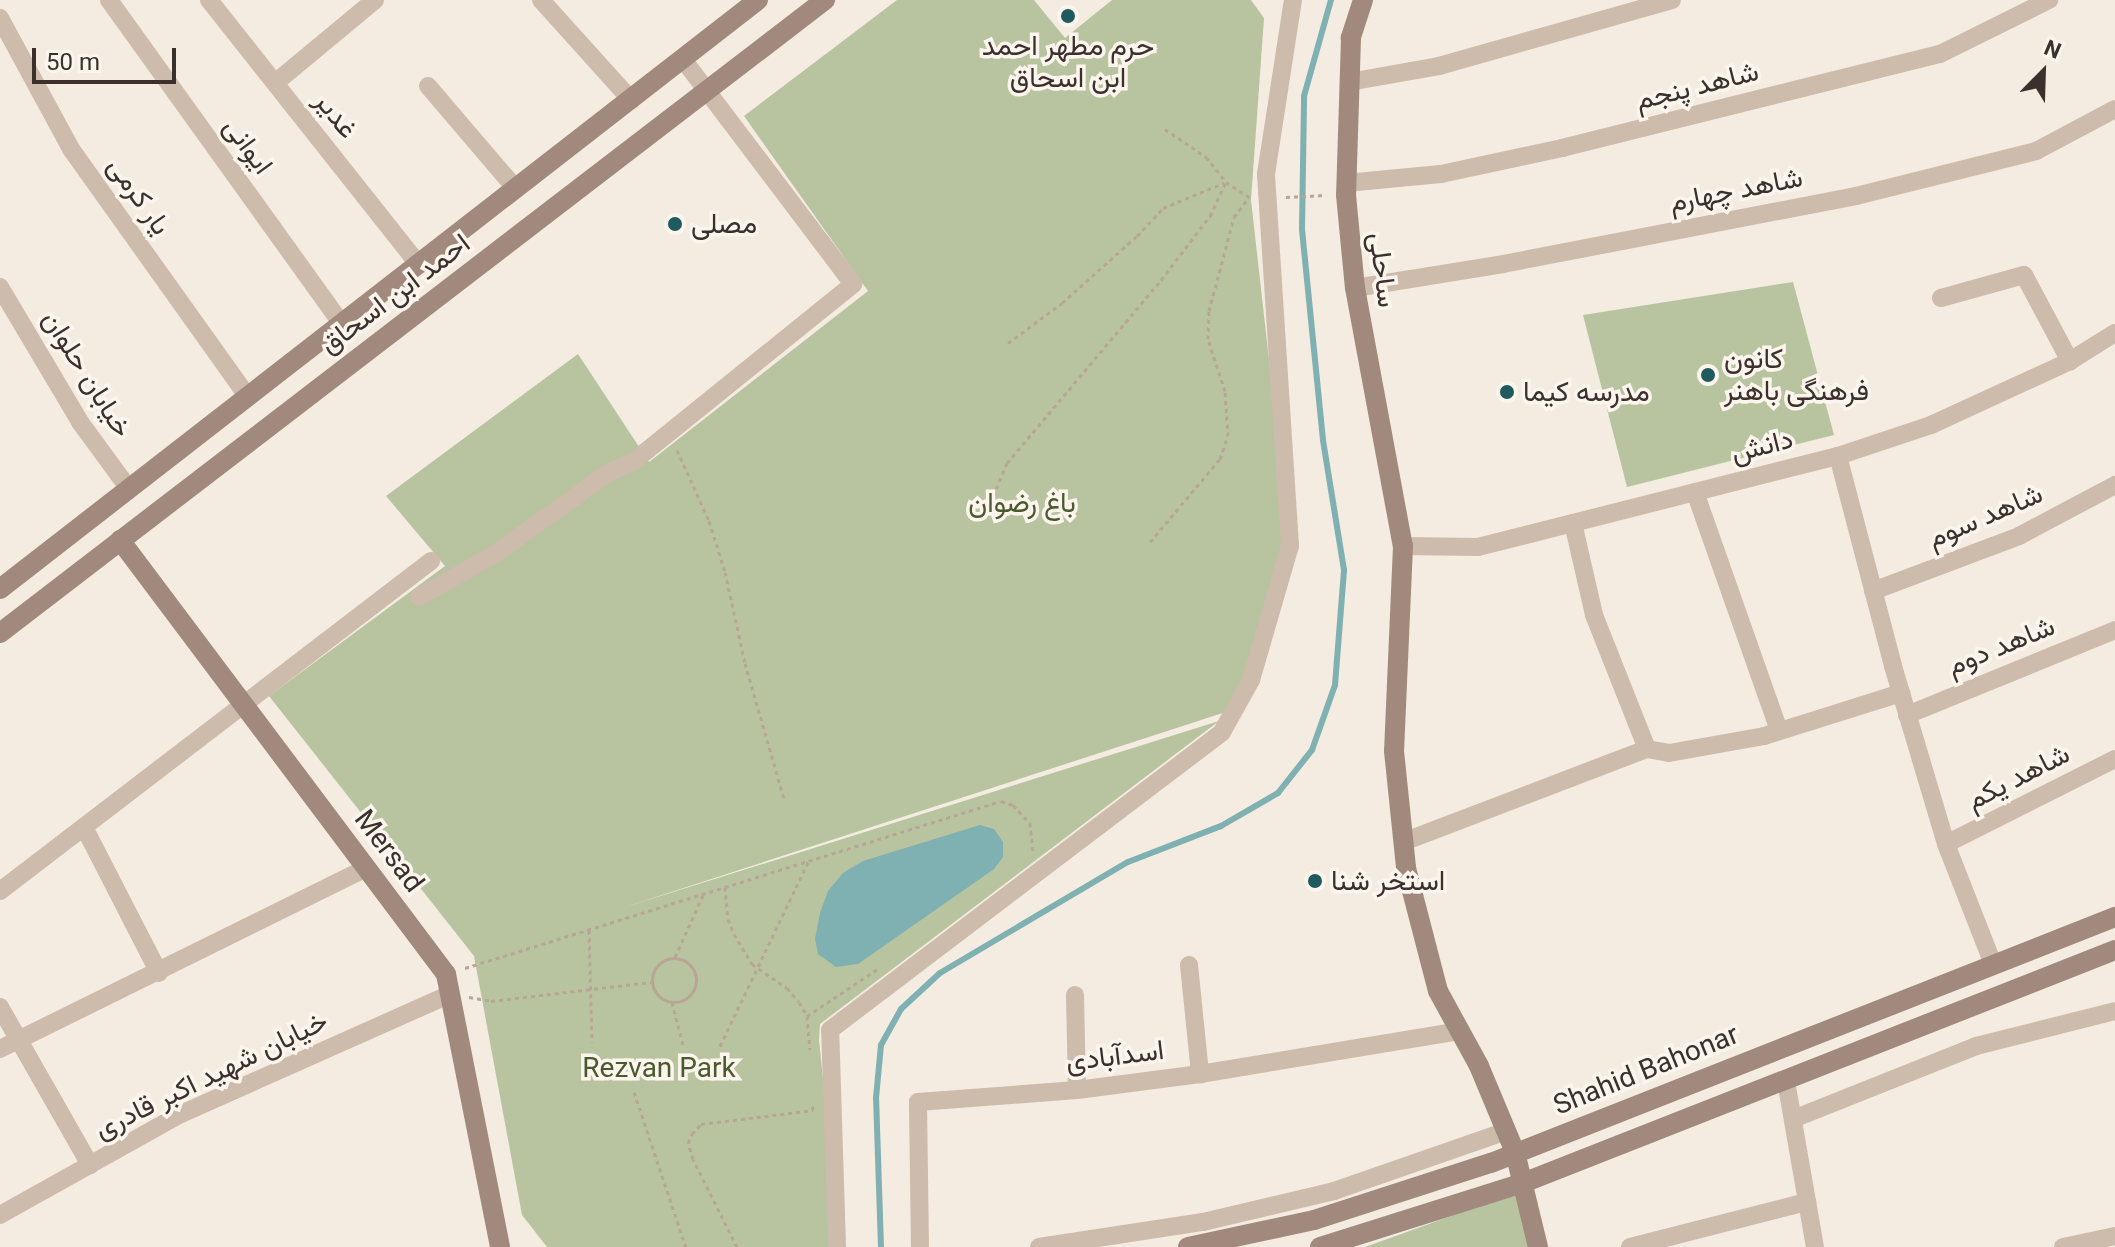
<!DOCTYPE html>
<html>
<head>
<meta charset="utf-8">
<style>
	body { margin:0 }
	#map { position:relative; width:2115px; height:1247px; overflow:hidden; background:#f4ebe1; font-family:Roboto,Vazirmatn,sans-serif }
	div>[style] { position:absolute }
	.green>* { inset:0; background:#b8c4a0 }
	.water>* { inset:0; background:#7fb0b2 }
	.stream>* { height:6px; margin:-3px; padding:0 3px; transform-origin:3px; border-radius:3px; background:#7fb0b2 }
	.path>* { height:3px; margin-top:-1.5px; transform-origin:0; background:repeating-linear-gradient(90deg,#b9a596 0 4px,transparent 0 8px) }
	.path>.ring { margin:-1.5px; padding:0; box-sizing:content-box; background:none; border:3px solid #b9a596; border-radius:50% }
	.street>* { height:18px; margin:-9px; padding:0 9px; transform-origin:9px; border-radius:9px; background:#cdbbac }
	.secondary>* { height:20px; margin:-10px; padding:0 10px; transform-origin:10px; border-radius:10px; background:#a18a7d }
	.dots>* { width:22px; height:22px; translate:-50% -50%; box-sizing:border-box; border:4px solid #fbf5ee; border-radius:50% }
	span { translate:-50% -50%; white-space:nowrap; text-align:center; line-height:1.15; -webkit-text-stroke:7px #fbf5ee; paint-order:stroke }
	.poi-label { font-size:28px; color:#3b302b }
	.left { translate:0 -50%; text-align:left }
	.street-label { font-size:28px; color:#3b302b }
	.park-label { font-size:28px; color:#4a5a2e }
	.north { position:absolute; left:2003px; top:32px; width:80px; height:80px; -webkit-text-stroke:6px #fbf5ee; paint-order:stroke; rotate:23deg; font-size:22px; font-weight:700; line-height:32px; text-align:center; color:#3b302b }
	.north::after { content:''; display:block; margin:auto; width:28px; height:36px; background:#3b302b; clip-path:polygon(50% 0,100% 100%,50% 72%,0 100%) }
	.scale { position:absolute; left:32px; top:48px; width:144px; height:36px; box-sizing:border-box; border:4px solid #3b302b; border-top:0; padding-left:10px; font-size:24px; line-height:28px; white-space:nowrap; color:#3b302b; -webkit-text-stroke:6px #fbf5ee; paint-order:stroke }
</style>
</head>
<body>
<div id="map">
	<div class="green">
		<i style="clip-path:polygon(897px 0,1034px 0,1065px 38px,1112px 0,1251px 0,1264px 18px,1251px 200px,1290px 546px,1235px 709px,622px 908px,1219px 721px,820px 1024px,819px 1040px,837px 1212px,832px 1247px,547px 1247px,522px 1215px,474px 956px,269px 696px,445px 566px,386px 496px,578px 354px,649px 462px,868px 291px,744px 116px)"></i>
		<i style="clip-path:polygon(1793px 282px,1834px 435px,1627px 487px,1583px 315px)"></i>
		<i style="clip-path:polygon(1519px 1195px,1532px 1247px,1365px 1247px,1490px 1202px)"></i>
	</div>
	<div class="water">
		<i style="clip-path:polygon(980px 825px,994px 829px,1003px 842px,1003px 857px,994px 869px,858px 964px,836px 967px,818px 954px,815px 939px,820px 913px,828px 891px,843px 873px,863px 861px)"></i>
	</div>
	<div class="stream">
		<i style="left:881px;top:1247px;width:149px;rotate:-91.9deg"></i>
		<i style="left:876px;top:1098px;width:53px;rotate:-84.6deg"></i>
		<i style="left:881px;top:1045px;width:41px;rotate:-60.9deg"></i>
		<i style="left:901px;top:1009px;width:53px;rotate:-42.7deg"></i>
		<i style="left:940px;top:973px;width:218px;rotate:-30.6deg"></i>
		<i style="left:1128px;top:862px;width:100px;rotate:-21.2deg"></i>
		<i style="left:1221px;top:826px;width:66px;rotate:-30.1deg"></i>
		<i style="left:1278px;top:793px;width:55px;rotate:-51.7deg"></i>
		<i style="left:1312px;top:750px;width:69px;rotate:-70.5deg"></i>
		<i style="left:1335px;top:685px;width:115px;rotate:-85.5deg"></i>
		<i style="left:1344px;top:570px;width:132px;rotate:-99.2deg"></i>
		<i style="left:1323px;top:440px;width:212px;rotate:-95.7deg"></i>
		<i style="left:1302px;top:229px;width:133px;rotate:-89.1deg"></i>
		<i style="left:1304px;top:96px;width:100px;rotate:-74.3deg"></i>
	</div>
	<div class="path">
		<i style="left:1165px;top:129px;width:50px;rotate:34.3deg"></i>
		<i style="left:1206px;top:157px;width:32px;rotate:51deg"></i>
		<i style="left:1226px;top:182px;width:30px;rotate:33deg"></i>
		<i style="left:1286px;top:197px;width:40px;rotate:-2.9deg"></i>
		<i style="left:1008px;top:343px;width:67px;rotate:-36.5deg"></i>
		<i style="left:1062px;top:303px;width:101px;rotate:-41.8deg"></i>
		<i style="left:1137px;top:236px;width:38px;rotate:-47deg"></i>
		<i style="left:1163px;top:208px;width:66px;rotate:-22.3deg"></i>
		<i style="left:677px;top:450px;width:78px;rotate:65.7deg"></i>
		<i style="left:709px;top:521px;width:53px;rotate:72.6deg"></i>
		<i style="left:725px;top:572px;width:93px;rotate:77.6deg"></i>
		<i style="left:745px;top:663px;width:141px;rotate:74deg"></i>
		<i style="left:987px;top:511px;width:52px;rotate:-67.4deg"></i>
		<i style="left:1007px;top:463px;width:239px;rotate:-49.9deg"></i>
		<i style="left:1161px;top:280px;width:81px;rotate:-52.6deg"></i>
		<i style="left:1210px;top:216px;width:38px;rotate:-65deg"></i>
		<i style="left:1150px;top:542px;width:109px;rotate:-49.9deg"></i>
		<i style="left:1220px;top:459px;width:24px;rotate:-71deg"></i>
		<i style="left:1228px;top:436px;width:45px;rotate:-93.8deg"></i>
		<i style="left:1225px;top:391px;width:55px;rotate:-108.1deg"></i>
		<i style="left:1208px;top:339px;width:28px;rotate:-88deg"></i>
		<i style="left:1209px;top:311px;width:97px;rotate:-75.1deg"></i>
		<i style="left:1234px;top:217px;width:21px;rotate:-53deg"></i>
		<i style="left:725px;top:887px;width:32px;rotate:85deg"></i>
		<i style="left:728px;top:919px;width:16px;rotate:68deg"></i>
		<i style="left:734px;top:934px;width:35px;rotate:59deg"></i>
		<i style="left:752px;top:964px;width:42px;rotate:34.4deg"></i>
		<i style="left:787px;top:988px;width:18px;rotate:49deg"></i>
		<i style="left:799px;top:1002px;width:16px;rotate:60deg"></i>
		<i style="left:807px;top:1016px;width:34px;rotate:85deg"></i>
		<i style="left:589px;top:930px;width:112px;rotate:88.5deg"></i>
		<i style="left:675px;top:957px;width:68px;rotate:-65.7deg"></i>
		<i class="ring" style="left:652px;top:958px;width:41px;height:41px"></i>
		<i style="left:465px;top:968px;width:561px;rotate:-17.31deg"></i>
		<i style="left:1001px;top:801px;width:13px;rotate:18deg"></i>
		<i style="left:1013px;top:805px;width:25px;rotate:47deg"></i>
		<i style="left:1030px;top:823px;width:28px;rotate:84deg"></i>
		<i style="left:469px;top:997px;width:22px;rotate:10deg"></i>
		<i style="left:491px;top:1001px;width:161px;rotate:-6.8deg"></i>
		<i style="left:672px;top:1002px;width:44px;rotate:75.7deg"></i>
		<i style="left:807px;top:1016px;width:87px;rotate:-33.7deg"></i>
		<i style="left:720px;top:1046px;width:206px;rotate:-64.4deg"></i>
		<i style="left:634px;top:1092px;width:163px;rotate:71.5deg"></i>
		<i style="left:737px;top:1247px;width:98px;rotate:-116.6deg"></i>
		<i style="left:693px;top:1159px;width:17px;rotate:-107deg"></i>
		<i style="left:688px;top:1143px;width:10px;rotate:-66deg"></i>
		<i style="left:692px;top:1134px;width:13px;rotate:-48deg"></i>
		<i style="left:701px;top:1124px;width:113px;rotate:-7.1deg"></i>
		<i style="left:813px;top:1110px;width:7px;rotate:-98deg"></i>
	</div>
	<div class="street">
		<i style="left:109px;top:0;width:399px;rotate:54.3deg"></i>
		<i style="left:209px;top:0;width:338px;rotate:51.6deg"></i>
		<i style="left:541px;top:0;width:135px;rotate:48deg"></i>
		<i style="left:0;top:18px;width:149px;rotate:61.5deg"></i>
		<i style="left:71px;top:149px;width:305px;rotate:54.5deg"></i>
		<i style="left:1349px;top:82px;width:91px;rotate:-10.1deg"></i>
		<i style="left:1439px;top:66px;width:242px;rotate:-15.8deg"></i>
		<i style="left:275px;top:83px;width:130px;rotate:-39.7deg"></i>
		<i style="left:428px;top:86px;width:135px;rotate:49.5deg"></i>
		<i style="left:1346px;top:183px;width:95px;rotate:-5.4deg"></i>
		<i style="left:1441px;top:174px;width:124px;rotate:-12.1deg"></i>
		<i style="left:1562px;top:148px;width:390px;rotate:-14deg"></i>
		<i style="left:1940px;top:54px;width:122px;rotate:-26.4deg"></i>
		<i style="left:0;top:287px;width:157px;rotate:59.3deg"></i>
		<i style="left:80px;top:422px;width:83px;rotate:53.8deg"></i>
		<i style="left:1355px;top:288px;width:150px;rotate:-9.2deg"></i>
		<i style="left:1503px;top:264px;width:359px;rotate:-10.9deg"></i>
		<i style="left:1856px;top:196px;width:186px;rotate:-14deg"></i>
		<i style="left:2036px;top:151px;width:89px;rotate:-28deg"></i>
		<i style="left:1941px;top:298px;width:86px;rotate:-15.5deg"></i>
		<i style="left:2024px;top:275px;width:98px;rotate:61.9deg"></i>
		<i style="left:1838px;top:456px;width:217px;rotate:75.3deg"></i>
		<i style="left:1893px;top:666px;width:186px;rotate:73.4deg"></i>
		<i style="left:1946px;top:844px;width:129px;rotate:68.6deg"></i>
		<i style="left:1695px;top:492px;width:253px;rotate:70.6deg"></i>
		<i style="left:1573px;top:523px;width:94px;rotate:77.1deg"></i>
		<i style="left:1594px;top:615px;width:144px;rotate:68.4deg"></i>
		<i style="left:1403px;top:546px;width:75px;rotate:0.8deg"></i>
		<i style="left:1478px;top:547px;width:371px;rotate:-14.2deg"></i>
		<i style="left:1838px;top:456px;width:98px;rotate:-18.4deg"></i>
		<i style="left:1931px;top:425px;width:153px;rotate:-24.7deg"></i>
		<i style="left:2070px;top:361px;width:53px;rotate:-31.9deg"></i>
		<i style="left:1873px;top:591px;width:156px;rotate:-20.6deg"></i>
		<i style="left:2019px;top:536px;width:109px;rotate:-28deg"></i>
		<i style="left:419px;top:597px;width:87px;rotate:-29.5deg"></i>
		<i style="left:495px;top:554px;width:139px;rotate:-35.6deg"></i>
		<i style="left:608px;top:473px;width:29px;rotate:-25deg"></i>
		<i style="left:634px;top:461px;width:282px;rotate:-38.9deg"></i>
		<i style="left:853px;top:284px;width:282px;rotate:-127.1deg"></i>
		<i style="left:1907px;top:715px;width:225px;rotate:-22.2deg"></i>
		<i style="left:84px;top:827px;width:164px;rotate:62.8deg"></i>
		<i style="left:1403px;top:842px;width:261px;rotate:-20.9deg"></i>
		<i style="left:1647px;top:749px;width:22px;rotate:10deg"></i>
		<i style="left:1669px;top:753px;width:97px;rotate:-10.1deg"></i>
		<i style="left:1764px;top:736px;width:144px;rotate:-17.4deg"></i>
		<i style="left:1946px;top:844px;width:189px;rotate:-26.7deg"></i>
		<i style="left:0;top:891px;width:543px;rotate:-37.44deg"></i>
		<i style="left:1189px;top:965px;width:110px;rotate:84.2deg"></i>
		<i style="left:1075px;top:995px;width:95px;rotate:88.8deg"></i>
		<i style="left:0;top:1007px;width:182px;rotate:60.3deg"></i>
		<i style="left:0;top:1049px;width:408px;rotate:-26.3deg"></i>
		<i style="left:1786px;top:1081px;width:169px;rotate:80.1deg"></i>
		<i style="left:1793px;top:1119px;width:197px;rotate:-21.7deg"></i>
		<i style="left:1976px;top:1046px;width:143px;rotate:-14.1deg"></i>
		<i style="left:0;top:1215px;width:207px;rotate:-29.2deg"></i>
		<i style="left:181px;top:1114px;width:295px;rotate:-24deg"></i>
		<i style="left:837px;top:1247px;width:217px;rotate:-91.8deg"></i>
		<i style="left:830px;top:1030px;width:492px;rotate:-37.2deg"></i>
		<i style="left:1222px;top:732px;width:60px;rotate:-60.9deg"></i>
		<i style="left:1251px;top:680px;width:140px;rotate:-73.8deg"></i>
		<i style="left:1290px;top:546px;width:373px;rotate:-93.7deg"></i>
		<i style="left:1266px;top:174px;width:176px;rotate:-81.2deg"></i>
		<i style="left:920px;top:1247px;width:145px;rotate:-90.8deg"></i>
		<i style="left:918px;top:1102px;width:159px;rotate:-4.3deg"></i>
		<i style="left:1077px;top:1090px;width:124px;rotate:-7.4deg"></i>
		<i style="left:1200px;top:1074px;width:264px;rotate:-9.4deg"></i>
		<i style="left:1039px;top:1247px;width:166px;rotate:-8.7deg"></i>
		<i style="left:1203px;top:1222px;width:135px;rotate:-13.3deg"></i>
		<i style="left:1334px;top:1191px;width:182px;rotate:-19.2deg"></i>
		<i style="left:1630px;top:1247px;width:183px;rotate:-14.3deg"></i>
		<i style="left:2063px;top:1247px;width:53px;rotate:-11.9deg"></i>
	</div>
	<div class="secondary">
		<i style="left:1363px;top:0;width:40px;rotate:108deg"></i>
		<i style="left:1351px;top:38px;width:157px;rotate:91.8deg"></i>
		<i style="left:1346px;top:195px;width:93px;rotate:84.5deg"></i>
		<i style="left:1355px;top:288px;width:262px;rotate:79.5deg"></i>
		<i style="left:1403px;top:546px;width:205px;rotate:92.5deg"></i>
		<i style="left:1394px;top:751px;width:118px;rotate:84.1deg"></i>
		<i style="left:1406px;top:868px;width:127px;rotate:75.4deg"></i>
		<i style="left:1438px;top:991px;width:85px;rotate:61.3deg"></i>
		<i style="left:1479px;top:1066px;width:93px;rotate:67.3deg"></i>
		<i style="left:1515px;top:1152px;width:98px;rotate:76.4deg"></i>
		<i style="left:120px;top:540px;width:543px;rotate:53.09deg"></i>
		<i style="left:446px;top:974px;width:278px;rotate:78.8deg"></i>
		<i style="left:0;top:589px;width:960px;rotate:-37.85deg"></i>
		<i style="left:0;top:633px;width:1040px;rotate:-37.5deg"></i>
		<i style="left:1188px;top:1247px;width:129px;rotate:-12.1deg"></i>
		<i style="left:1314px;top:1220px;width:186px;rotate:-17.9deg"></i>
		<i style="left:1491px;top:1163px;width:671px;rotate:-21.52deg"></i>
		<i style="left:1320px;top:1247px;width:213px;rotate:-17.5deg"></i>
		<i style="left:1523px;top:1183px;width:636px;rotate:-21.48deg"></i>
	</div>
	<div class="dots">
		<i style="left:1068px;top:16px;background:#1f5a5e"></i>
		<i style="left:675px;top:224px;background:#1f5a5e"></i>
		<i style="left:1708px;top:375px;background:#1f5a5e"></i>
		<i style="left:1507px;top:392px;background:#1f5a5e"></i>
		<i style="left:1315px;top:881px;background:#1f5a5e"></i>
	</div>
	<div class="poi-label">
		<span style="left:1068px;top:62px">حرم مطهر احمد<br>ابن اسحاق</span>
		<span class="left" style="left:691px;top:224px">مصلی</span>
		<span class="left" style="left:1724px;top:375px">کانون<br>فرهنگی باهنر</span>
		<span class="left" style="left:1523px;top:392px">مدرسه کیما</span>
		<span class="left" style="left:1331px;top:881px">استخر شنا</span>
	</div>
	<div class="street-label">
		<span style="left:1697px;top:86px;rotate:-14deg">شاهد پنجم</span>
		<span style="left:336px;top:115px;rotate:52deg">غدیر</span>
		<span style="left:248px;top:146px;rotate:54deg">ایوانی</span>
		<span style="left:1736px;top:190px;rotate:-11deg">شاهد چهارم</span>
		<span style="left:139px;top:196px;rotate:55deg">یار کرمی</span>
		<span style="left:1383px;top:270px;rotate:83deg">ساحلی</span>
		<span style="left:395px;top:294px;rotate:-37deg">احمد ابن اسحاق</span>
		<span style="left:87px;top:374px;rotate:58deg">خیابان حلوان</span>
		<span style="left:1762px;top:446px;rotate:-14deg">دانش</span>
		<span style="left:1985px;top:516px;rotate:-23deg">شاهد سوم</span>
		<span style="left:2001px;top:646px;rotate:-22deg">شاهد دوم</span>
		<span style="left:2018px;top:777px;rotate:-27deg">شاهد یکم</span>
		<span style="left:389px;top:851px;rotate:53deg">Mersad</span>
		<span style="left:1115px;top:1056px;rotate:-7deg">اسدآبادی</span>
		<span style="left:1646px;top:1070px;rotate:-22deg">Shahid Bahonar</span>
		<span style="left:211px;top:1075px;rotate:-26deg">خیابان شهید اکبر قادری</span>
	</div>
	<div class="park-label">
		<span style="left:1022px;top:503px">باغ رضوان</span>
		<span style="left:659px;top:1068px">Rezvan Park</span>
	</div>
	<div class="north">N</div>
	<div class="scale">50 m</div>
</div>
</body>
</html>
